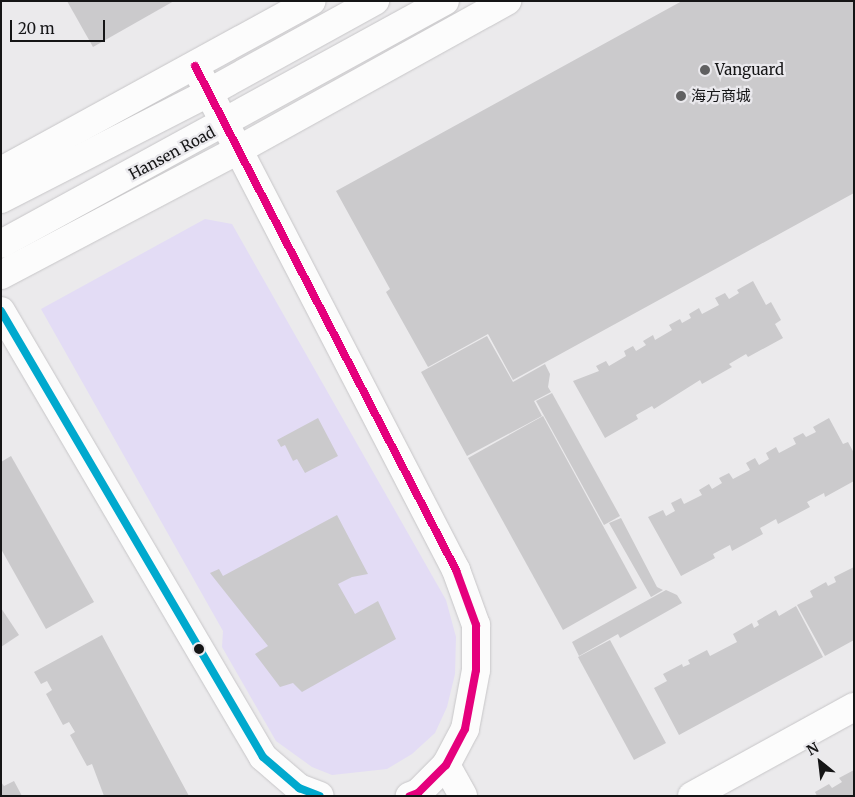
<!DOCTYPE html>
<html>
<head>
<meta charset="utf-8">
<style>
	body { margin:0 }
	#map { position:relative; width:855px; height:797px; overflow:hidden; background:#ebeaec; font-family:Merriweather,"Noto Sans SC",serif }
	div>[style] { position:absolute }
	.green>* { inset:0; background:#e3dcf5 }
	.building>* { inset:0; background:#cbcacc }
	.roads { filter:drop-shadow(0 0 1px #c7c6c8) drop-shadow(0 0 1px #c7c6c8) }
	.street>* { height:28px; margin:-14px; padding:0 14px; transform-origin:14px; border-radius:14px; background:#fcfcfc }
	.secondary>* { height:28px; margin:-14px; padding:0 14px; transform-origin:14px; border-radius:14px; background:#fcfcfc }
	.bus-1>* { height:8px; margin:-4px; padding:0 4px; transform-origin:4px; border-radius:4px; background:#e5007d }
	.bus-2>* { height:8px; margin:-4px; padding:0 4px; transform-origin:4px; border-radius:4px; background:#00a9ce }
	.dots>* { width:14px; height:14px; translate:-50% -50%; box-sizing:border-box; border:2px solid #eae9ed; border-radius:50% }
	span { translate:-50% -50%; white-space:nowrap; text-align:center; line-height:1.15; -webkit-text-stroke:4.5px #eae9ed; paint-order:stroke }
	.poi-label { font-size:15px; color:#151516 }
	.left { translate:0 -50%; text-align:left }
	.street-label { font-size:15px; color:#151516 }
	.frame { position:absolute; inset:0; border:2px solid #151516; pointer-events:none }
	.north { position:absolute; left:795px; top:737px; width:50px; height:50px; -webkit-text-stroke:4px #eae9ed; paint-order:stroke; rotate:331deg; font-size:14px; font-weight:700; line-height:20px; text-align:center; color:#151516 }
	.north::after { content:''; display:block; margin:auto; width:18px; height:22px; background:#151516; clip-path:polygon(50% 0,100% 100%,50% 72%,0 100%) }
	.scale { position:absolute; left:10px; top:20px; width:95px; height:22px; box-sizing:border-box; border:2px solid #151516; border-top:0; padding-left:6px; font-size:15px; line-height:18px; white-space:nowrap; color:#151516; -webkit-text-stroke:4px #eae9ed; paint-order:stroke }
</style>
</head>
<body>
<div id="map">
	<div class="green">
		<i style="clip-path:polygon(205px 219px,232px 224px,446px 600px,456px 637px,455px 674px,447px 707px,435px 733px,412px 754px,387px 769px,332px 775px,312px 767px,276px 741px,222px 647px,223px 631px,41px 309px)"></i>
	</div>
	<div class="building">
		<i style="clip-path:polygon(67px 1px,174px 1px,93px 47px)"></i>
		<i style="clip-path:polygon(682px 1px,854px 1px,854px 193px,513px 380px,488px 334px,428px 367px,386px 292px,390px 289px,336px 191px)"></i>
		<i style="clip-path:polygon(753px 281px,766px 305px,771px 302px,781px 320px,775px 324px,783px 338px,748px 357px,746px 354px,729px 364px,732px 367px,702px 384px,700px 380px,654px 409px,652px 406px,636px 415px,638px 419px,605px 438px,573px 381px,599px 371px,596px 366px,606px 361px,609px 366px,626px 356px,624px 351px,633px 346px,636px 351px,646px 345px,643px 341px,653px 335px,655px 340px,672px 330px,669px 325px,680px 319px,682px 323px,691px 318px,689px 314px,699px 308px,702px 314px,719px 305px,715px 298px,725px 293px,729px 299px,739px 293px,737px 290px)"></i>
		<i style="clip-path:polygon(487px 336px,513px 382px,545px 364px,550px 374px,548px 387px,551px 392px,534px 401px,542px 416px,467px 456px,421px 372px)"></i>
		<i style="clip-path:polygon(552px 393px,620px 516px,604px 525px,536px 401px)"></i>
		<i style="clip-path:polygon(543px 416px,637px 588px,563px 630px,468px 458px)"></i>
		<i style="clip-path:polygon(318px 418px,338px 456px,305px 473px,297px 459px,293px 461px,285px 445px,281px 447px,277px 440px)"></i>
		<i style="clip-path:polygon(829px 418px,843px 444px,848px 442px,854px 453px,854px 481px,825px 497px,824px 493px,807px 502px,810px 507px,778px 524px,776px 519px,760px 528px,763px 534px,732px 551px,730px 545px,713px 554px,715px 558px,681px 576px,648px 517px,663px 510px,666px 516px,675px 511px,671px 503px,681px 498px,684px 504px,702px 495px,699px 490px,709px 484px,712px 489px,722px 483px,719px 478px,729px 473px,733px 479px,750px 470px,746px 463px,755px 458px,759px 465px,769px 459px,766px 453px,776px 447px,779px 453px,796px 444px,793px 438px,803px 433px,806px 437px,816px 432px,813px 427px)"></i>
		<i style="clip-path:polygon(11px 456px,94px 602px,46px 629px,1px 549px,1px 462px)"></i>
		<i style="clip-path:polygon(337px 515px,368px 574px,352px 577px,338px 584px,355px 614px,378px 601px,396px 639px,302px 692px,293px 683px,280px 687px,255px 654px,268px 646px,210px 573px,219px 569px,223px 576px)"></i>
		<i style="clip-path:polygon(621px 518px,657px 587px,663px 590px,651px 597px,609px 523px)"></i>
		<i style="clip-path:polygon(854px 567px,854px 640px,825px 656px,797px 605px,813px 597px,810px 591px,826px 582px,828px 586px,836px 582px,834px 577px)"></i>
		<i style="clip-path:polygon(666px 590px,677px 595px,682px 603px,620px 638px,618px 634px,579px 656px,572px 642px)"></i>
		<i style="clip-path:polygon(796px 606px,823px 657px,679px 735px,654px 688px,667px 681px,663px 674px,682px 664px,683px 667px,690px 664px,688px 660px,707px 650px,710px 656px,737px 642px,733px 634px,752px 623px,754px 628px,759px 625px,757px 621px,776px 610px,779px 616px)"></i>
		<i style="clip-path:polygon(1px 608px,19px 635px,1px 647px)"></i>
		<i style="clip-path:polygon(102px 635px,189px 796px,104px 796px,92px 764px,87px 766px,70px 735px,75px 732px,69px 722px,63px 725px,46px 694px,52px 690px,47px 681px,41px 684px,34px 672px)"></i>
		<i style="clip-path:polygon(610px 640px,666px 743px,634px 760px,578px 657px)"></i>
		<i style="clip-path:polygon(854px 770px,854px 796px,817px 796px,815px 792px,829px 784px,832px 788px,842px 782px,839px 778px)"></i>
		<i style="clip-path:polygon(14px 781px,22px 796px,1px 796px,1px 782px,4px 786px)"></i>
	</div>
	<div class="roads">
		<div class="street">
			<i style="left:1px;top:171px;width:354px;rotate:-28.7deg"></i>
			<i style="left:1px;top:275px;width:268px;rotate:-27.8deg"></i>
			<i style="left:238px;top:150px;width:308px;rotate:-29deg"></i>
			<i style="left:692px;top:796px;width:185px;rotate:-28.8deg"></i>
		</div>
		<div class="secondary">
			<i style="left:195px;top:66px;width:568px;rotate:62.62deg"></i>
			<i style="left:456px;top:570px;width:59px;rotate:70deg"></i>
			<i style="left:476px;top:625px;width:45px;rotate:90deg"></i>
			<i style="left:476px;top:670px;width:60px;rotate:100.6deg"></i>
			<i style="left:465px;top:729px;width:41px;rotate:117.8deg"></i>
			<i style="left:446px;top:765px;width:40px;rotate:135deg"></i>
			<i style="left:418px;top:793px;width:9px;rotate:159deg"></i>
			<i style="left:1px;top:199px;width:233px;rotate:-27.1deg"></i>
			<i style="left:208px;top:93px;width:191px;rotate:-28.9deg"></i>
			<i style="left:1px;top:244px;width:506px;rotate:-28.69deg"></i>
			<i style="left:1px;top:311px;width:517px;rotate:59.57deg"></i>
			<i style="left:263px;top:757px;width:48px;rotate:40.7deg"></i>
			<i style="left:299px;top:788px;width:22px;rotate:21deg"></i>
			<i style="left:446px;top:765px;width:35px;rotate:61deg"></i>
		</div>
	</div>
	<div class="bus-1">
		<i style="left:195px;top:66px;width:568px;rotate:62.62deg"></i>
		<i style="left:456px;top:570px;width:59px;rotate:70deg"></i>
		<i style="left:476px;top:625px;width:45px;rotate:90deg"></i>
		<i style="left:476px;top:670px;width:60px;rotate:100.6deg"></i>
		<i style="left:465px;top:729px;width:41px;rotate:117.8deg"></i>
		<i style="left:446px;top:765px;width:40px;rotate:135deg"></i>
		<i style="left:418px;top:793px;width:9px;rotate:159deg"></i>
	</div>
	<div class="bus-2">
		<i style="left:1px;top:311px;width:517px;rotate:59.57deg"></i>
		<i style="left:263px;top:757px;width:48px;rotate:40.7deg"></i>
		<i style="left:299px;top:788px;width:22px;rotate:21deg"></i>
	</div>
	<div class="dots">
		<i style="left:705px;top:70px;background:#606061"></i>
		<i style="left:681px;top:96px;background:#606061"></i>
		<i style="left:199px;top:649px;background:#151516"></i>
	</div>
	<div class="poi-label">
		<span class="left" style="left:715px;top:70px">Vanguard</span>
		<span class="left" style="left:691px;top:96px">海方商城</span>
	</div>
	<div class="street-label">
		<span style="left:172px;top:153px;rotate:-28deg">Hansen Road</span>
	</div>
	<div class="frame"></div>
	<div class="north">N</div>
	<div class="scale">20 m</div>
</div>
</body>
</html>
